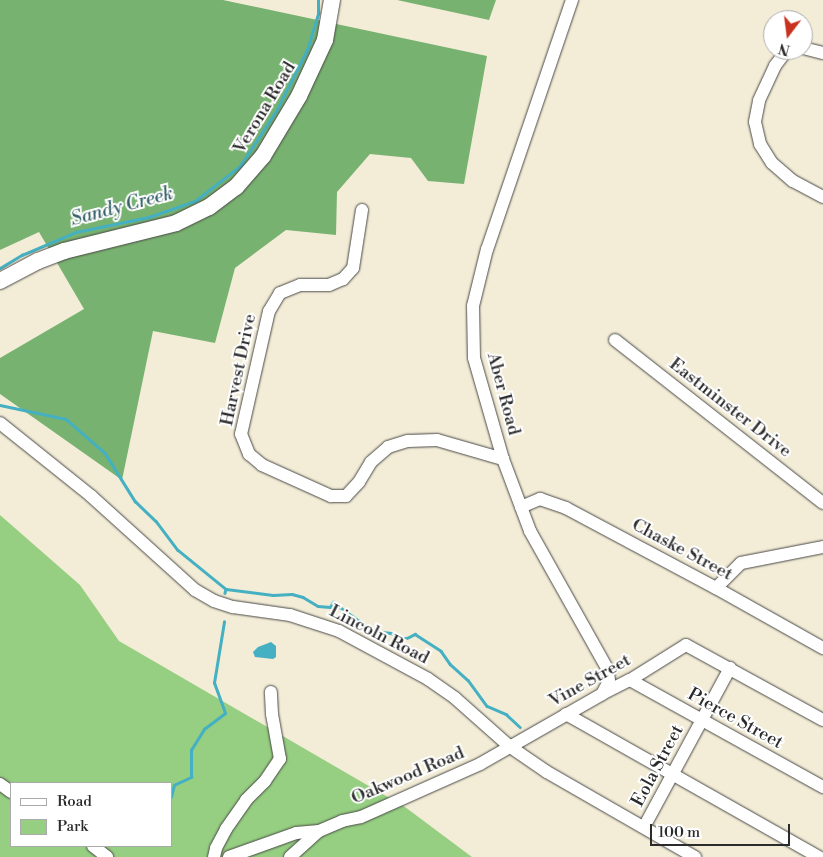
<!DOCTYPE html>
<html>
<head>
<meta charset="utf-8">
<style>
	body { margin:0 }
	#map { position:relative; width:823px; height:857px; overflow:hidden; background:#f3edd8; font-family:"Libre Bodoni",serif }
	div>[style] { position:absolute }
	.green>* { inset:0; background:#96cf82 }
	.forest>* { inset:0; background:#78b270 }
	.water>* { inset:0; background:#44b0c2 }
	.stream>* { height:2.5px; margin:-1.25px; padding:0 1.25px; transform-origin:1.25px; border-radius:1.25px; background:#44b0c2 }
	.roads { filter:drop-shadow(0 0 1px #494845) drop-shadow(0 0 1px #494845) }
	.minor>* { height:12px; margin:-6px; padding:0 6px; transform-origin:6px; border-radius:6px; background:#fff }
	.major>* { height:16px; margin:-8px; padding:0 8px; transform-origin:8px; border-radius:8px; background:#fff }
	span { translate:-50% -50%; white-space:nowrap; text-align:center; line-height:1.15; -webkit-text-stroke:4px #fff; paint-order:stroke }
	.street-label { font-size:18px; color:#2b2b2b }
	.water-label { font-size:19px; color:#356067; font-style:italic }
	.legend { position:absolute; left:10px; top:782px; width:162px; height:65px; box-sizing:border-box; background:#fff; border:1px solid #aaa; margin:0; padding:6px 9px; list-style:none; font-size:15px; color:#2b2b2b }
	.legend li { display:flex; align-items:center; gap:10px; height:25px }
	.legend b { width:25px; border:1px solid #aaa }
	.north { position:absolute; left:763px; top:10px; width:50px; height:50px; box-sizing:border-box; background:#fff; border:1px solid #aaa; border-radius:50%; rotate:195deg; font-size:14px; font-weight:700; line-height:20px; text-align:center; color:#2b2b2b }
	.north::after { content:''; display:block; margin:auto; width:18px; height:22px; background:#c8321e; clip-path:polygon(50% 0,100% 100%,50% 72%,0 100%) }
	.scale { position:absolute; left:650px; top:824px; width:140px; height:22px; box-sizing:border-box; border:2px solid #2b2b2b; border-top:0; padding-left:6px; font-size:15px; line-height:18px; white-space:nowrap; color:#2b2b2b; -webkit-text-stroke:4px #fff; paint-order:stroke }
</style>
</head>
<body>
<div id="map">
	<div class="green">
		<i style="clip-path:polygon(evenodd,0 515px,80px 585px,119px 641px,405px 807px,472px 857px,0 857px,0 515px,11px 783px,171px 783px,171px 846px,11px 846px,11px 783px)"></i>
	</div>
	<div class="forest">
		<i style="clip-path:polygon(0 0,223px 0,487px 56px,464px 184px,428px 181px,411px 158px,370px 154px,337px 192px,336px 235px,286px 230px,235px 268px,215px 343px,153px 331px,122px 480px,0 394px,0 358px,84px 309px,39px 232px,0 250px)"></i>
		<i style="clip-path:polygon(397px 0,496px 0,489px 20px)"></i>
	</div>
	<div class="water">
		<i style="clip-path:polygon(271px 642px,276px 646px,276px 657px,273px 659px,255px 657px,253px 652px,258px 647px)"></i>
	</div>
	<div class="stream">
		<i style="left:0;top:268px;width:26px;rotate:-31deg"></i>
		<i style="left:22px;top:255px;width:59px;rotate:-23.1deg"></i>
		<i style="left:76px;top:232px;width:75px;rotate:-11.6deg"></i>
		<i style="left:149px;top:217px;width:49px;rotate:-19.2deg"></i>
		<i style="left:195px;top:201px;width:57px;rotate:-37.9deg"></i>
		<i style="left:240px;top:166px;width:66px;rotate:-56.8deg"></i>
		<i style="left:276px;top:111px;width:68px;rotate:-63.1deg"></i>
		<i style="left:307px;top:50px;width:39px;rotate:-73deg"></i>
		<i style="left:318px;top:13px;width:13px;rotate:-90deg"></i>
		<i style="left:0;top:405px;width:67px;rotate:12deg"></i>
		<i style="left:66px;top:419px;width:52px;rotate:41.1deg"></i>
		<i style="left:105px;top:453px;width:57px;rotate:58deg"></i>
		<i style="left:135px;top:501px;width:29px;rotate:44deg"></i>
		<i style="left:156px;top:521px;width:36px;rotate:53deg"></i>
		<i style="left:178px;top:550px;width:62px;rotate:39.1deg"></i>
		<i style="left:226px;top:589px;width:4px;rotate:104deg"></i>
		<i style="left:226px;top:589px;width:47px;rotate:7.3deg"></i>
		<i style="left:273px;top:595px;width:19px;rotate:-3deg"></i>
		<i style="left:292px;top:594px;width:11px;rotate:15deg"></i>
		<i style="left:303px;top:597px;width:17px;rotate:31deg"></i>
		<i style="left:318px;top:606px;width:12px;rotate:5deg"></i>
		<i style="left:330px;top:607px;width:6px;rotate:-59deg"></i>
		<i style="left:333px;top:602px;width:49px;rotate:35.9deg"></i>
		<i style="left:373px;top:631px;width:18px;rotate:6deg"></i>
		<i style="left:391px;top:633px;width:10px;rotate:29deg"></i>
		<i style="left:400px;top:638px;width:7px"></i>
		<i style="left:407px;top:638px;width:9px;rotate:-27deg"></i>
		<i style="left:415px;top:634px;width:31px;rotate:33deg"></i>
		<i style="left:441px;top:651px;width:16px;rotate:55deg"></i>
		<i style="left:450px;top:664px;width:24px;rotate:42deg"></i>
		<i style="left:468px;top:680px;width:32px;rotate:54deg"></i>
		<i style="left:487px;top:706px;width:21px;rotate:23deg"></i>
		<i style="left:506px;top:714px;width:19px;rotate:43deg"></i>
		<i style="left:171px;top:797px;width:12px;rotate:-76deg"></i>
		<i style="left:174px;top:785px;width:19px;rotate:-25deg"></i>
		<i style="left:191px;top:777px;width:27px;rotate:-90deg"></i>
		<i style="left:191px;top:750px;width:25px;rotate:-58deg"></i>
		<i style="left:204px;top:729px;width:26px;rotate:-37deg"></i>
		<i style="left:225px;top:713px;width:32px;rotate:-110deg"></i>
		<i style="left:214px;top:683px;width:62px;rotate:-80.7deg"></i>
	</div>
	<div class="roads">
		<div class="minor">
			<i style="left:572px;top:0;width:263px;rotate:108.8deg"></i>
			<i style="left:487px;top:249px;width:59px;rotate:103.8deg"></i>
			<i style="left:473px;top:306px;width:52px;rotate:88.9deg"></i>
			<i style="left:474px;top:358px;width:105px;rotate:74deg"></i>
			<i style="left:503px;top:459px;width:77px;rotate:69.4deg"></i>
			<i style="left:530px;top:531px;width:159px;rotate:60.7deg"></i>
			<i style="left:608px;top:670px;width:11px;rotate:85deg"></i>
			<i style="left:609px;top:681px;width:15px;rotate:118deg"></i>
			<i style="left:803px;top:48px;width:21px;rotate:14deg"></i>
			<i style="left:787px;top:50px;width:20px;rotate:127deg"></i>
			<i style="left:775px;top:66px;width:38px;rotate:115deg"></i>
			<i style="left:759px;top:101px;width:21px;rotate:101deg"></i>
			<i style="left:755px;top:122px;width:23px;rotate:77deg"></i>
			<i style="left:760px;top:144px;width:22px;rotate:58deg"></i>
			<i style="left:772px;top:163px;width:28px;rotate:41deg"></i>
			<i style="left:793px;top:181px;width:34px;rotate:28deg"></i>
			<i style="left:362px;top:210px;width:59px;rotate:98.8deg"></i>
			<i style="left:353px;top:268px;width:15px;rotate:132deg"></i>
			<i style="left:343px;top:279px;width:15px;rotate:157deg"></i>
			<i style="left:329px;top:285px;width:29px;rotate:180deg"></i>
			<i style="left:300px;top:285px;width:22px;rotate:158deg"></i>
			<i style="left:280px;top:293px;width:21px;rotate:121deg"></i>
			<i style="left:269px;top:311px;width:126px;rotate:102.8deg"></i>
			<i style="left:241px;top:434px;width:22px;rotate:68deg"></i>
			<i style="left:249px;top:454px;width:17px;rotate:40deg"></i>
			<i style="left:262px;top:465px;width:76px;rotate:24.2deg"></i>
			<i style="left:331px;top:496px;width:15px"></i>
			<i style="left:346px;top:496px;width:19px;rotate:-47deg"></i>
			<i style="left:359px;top:482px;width:23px;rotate:-59deg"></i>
			<i style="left:371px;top:462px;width:23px;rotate:-41deg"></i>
			<i style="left:388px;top:447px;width:21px;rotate:-17deg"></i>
			<i style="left:408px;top:441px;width:29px;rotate:-2deg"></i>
			<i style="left:437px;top:440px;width:69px;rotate:16.1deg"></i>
			<i style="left:615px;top:340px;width:264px;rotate:38.1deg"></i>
			<i style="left:0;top:423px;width:117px;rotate:38.7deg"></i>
			<i style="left:91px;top:496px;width:140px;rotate:42.1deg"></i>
			<i style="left:195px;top:590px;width:22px;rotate:30deg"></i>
			<i style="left:214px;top:601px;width:20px;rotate:18deg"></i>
			<i style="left:233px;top:607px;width:58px;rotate:8deg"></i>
			<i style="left:290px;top:615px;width:52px;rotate:18.1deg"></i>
			<i style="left:339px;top:631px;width:101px;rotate:28.3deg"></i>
			<i style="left:428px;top:679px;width:33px;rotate:35deg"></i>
			<i style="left:455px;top:698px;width:72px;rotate:41.6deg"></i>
			<i style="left:509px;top:746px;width:46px;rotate:34.4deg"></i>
			<i style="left:547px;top:772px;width:171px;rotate:29.9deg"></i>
			<i style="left:521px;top:507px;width:21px;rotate:-23deg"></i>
			<i style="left:540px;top:499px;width:28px;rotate:19deg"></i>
			<i style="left:566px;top:508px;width:170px;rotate:28.1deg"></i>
			<i style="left:716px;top:588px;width:123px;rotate:29.3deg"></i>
			<i style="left:716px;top:588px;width:35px;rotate:-45deg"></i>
			<i style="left:741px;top:563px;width:84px;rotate:-11deg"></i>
			<i style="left:630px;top:680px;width:221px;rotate:29deg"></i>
			<i style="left:566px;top:714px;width:291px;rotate:29.5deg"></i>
			<i style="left:0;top:784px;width:14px;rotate:36deg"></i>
			<i style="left:644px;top:827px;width:181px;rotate:-61.6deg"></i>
			<i style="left:93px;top:846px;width:18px;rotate:38deg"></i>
			<i style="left:214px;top:857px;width:9px;rotate:-77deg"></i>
			<i style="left:216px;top:848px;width:21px;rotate:-62deg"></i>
			<i style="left:226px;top:829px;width:35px;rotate:-55deg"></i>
			<i style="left:246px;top:800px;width:27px;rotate:-45deg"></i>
			<i style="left:265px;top:781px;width:27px;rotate:-56deg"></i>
			<i style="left:280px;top:759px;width:46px;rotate:-100.1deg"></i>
			<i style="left:272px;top:714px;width:22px;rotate:-93deg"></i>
			<i style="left:229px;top:857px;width:71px;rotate:-19.7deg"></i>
			<i style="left:296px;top:833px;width:23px;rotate:-5deg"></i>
			<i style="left:290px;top:857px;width:39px;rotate:-42deg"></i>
			<i style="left:319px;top:831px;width:25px;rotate:-23deg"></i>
			<i style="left:342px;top:821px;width:19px;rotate:-12deg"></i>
			<i style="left:361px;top:817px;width:130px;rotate:-24deg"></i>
			<i style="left:480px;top:764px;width:141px;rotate:-29.8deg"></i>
			<i style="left:602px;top:694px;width:31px;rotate:-27deg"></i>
			<i style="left:630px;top:680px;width:66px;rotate:-32deg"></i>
			<i style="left:686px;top:645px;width:156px;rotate:28.7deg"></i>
		</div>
		<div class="major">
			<i style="left:0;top:281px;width:43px;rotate:-27.8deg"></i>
			<i style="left:38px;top:261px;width:28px;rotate:-21deg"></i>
			<i style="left:64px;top:251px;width:115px;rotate:-14deg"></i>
			<i style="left:176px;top:223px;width:37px;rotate:-26deg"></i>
			<i style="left:209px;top:207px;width:34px;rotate:-37deg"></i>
			<i style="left:236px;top:187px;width:41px;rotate:-48.9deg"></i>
			<i style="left:263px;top:156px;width:70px;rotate:-59deg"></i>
			<i style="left:299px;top:96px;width:62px;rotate:-65.1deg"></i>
			<i style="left:325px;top:40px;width:41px;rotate:-80.1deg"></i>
		</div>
	</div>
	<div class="street-label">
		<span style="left:265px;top:108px;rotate:-59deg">Verona Road</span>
		<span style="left:239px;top:370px;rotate:-78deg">Harvest Drive</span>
		<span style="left:503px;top:394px;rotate:75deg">Aber Road</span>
		<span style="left:730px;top:408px;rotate:38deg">Eastminster Drive</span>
		<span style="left:682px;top:550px;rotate:28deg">Chaske Street</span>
		<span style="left:379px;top:635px;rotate:27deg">Lincoln Road</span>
		<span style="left:590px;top:681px;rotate:-29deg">Vine Street</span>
		<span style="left:735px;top:719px;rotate:29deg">Pierce Street</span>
		<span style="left:658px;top:766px;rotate:-62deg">Eola Street</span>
		<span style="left:408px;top:776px;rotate:-23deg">Oakwood Road</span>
	</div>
	<div class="water-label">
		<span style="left:122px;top:207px;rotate:-15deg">Sandy Creek</span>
	</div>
	<ul class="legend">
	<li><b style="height:6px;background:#fff"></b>Road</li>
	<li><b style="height:14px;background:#96cf82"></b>Park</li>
	</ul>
	<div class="north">N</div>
	<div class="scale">100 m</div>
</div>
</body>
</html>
